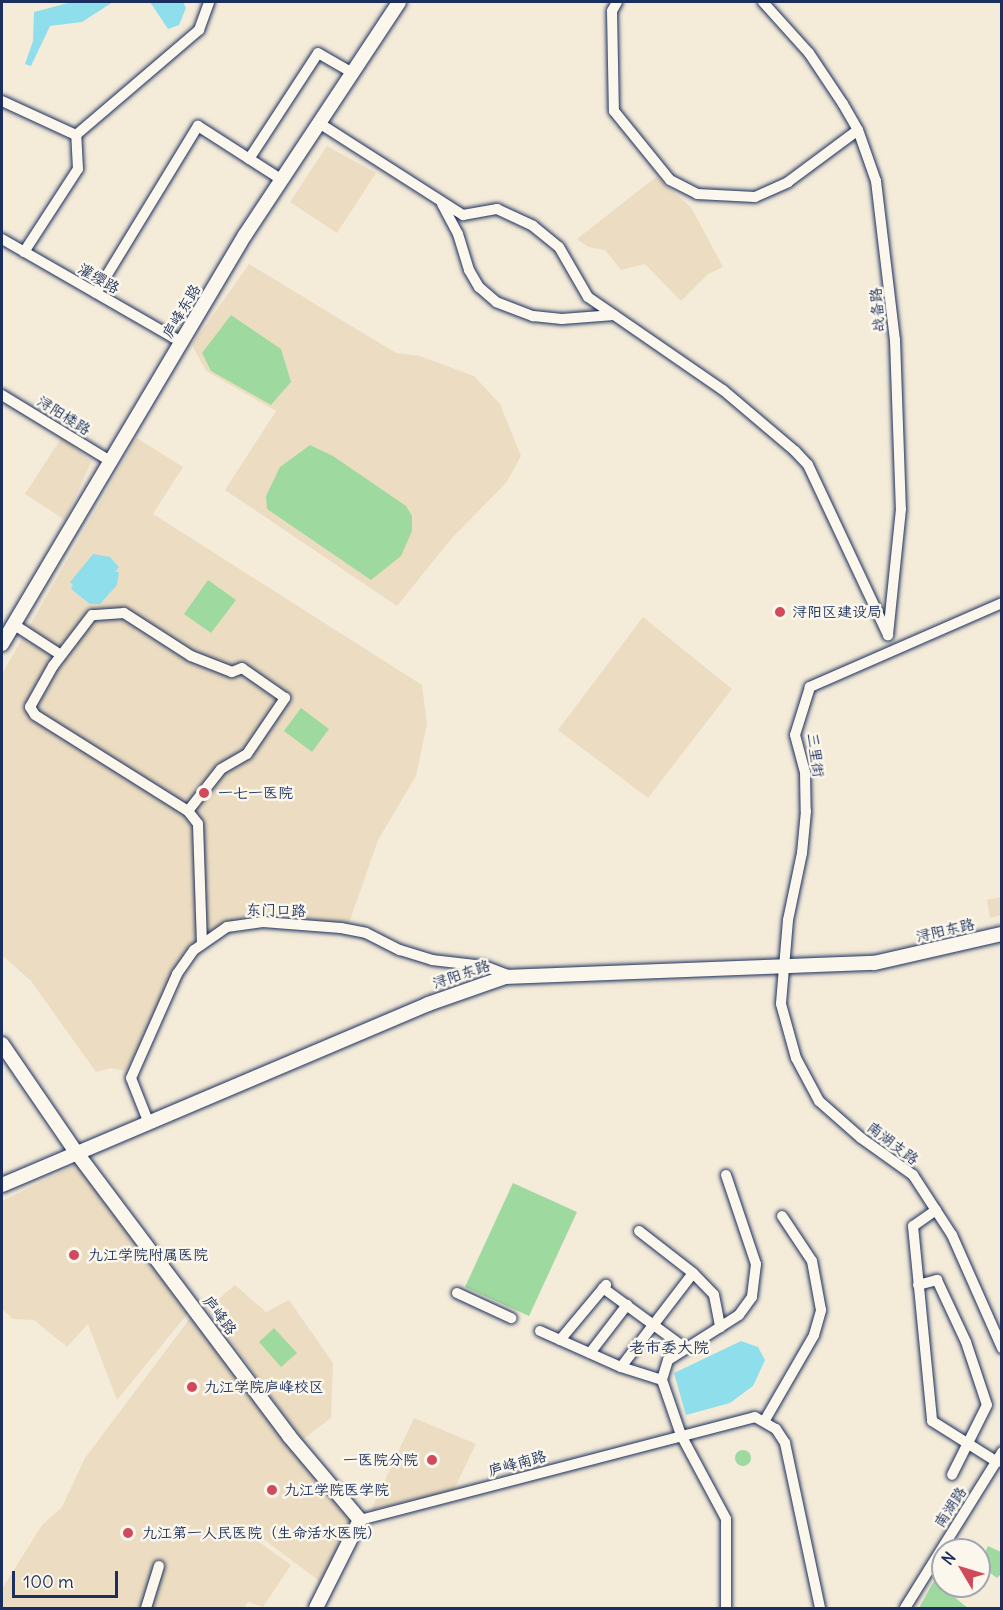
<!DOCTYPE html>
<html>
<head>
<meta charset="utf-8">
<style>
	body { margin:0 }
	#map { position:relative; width:1003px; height:1610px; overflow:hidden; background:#f4ebd9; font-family:Delius,"LXGW WenKai TC",sans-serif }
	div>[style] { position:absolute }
	.built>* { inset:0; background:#ecddc2 }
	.green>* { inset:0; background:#9ed99f }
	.round { border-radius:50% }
	.water>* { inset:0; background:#8fdeec }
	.roads { filter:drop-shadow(0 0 2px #1b2f5e) drop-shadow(0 0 2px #1b2f5e) }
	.minor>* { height:10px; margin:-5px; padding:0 5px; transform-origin:5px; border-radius:5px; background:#fbf7ec }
	.major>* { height:14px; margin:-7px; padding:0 7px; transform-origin:7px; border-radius:7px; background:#fbf7ec }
	.dots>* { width:16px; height:16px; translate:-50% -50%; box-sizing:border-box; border:3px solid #fbf7ec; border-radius:50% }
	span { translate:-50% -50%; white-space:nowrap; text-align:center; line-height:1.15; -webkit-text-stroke:5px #fbf7ec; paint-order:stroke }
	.street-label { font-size:15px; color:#1b2f5e }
	.poi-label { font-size:15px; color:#1b2f5e }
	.left { translate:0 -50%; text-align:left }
	.right { translate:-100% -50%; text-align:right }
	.neighbourhood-label { font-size:16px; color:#1b2f5e }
	.frame { position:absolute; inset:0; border:3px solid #1b2f5e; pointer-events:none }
	.north { position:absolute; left:931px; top:1538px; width:60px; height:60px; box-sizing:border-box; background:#fbf7ec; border:2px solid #a1a7b3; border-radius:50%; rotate:308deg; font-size:16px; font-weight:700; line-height:24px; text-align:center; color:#1b2f5e }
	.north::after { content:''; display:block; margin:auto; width:21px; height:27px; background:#d1495b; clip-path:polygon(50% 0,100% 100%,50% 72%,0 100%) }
	.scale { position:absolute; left:12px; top:1571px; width:106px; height:27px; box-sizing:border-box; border:3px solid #1b2f5e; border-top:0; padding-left:8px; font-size:18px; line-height:21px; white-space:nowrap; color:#1b2f5e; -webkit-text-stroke:4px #fbf7ec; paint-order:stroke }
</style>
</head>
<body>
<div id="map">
	<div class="built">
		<i style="clip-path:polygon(327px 146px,376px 173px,337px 233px,290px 202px)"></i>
		<i style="clip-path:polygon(656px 177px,691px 207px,723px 267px,708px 274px,681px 301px,645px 264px,621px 270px,605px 250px,588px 247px,577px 239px)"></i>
		<i style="clip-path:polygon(249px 264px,396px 353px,420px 356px,474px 376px,500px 404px,521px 456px,506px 483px,451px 539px,397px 606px,225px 490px,276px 411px,206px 371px,192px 345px)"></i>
		<i style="clip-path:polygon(62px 437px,91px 462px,65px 520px,25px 494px)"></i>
		<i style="clip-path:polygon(137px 438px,183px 467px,153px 514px,422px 685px,427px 724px,416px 776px,378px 840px,348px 926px,272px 914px,246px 917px,197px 939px,185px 951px,152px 1027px,125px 1071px,111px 1068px,96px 1072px,31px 981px,2px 955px,2px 674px)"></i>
		<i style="clip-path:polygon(643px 617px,732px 689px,648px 798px,558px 730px)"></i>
		<i style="clip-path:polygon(1001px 897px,1001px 915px,990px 918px,987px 900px)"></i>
		<i style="clip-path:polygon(78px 1164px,189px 1312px,117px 1400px,88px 1324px,67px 1347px,34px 1320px,13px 1319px,2px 1309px,2px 1201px)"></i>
		<i style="clip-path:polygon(235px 1285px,266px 1312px,289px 1300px,333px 1363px,331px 1418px,302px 1440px,208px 1308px)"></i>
		<i style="clip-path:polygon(191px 1317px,351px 1521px,322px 1583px,250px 1529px,242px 1534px,201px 1530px,255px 1539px,291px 1565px,263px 1607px,248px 1602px,244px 1608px,2px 1608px,2px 1589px,42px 1525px,62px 1507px,85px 1458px)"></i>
		<i style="clip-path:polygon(414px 1418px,476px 1444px,453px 1491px,371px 1510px)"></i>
	</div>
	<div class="green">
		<i style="clip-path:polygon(231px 315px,281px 349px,291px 382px,271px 405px,211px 371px,202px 353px)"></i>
		<i style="clip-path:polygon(310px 445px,333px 456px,406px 506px,412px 516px,412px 531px,401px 556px,371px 580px,267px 509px,266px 496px,280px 467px)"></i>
		<i style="clip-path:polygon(208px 580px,236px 600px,211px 633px,184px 614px)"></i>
		<i style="clip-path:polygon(301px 708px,329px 729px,312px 752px,284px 731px)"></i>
		<i style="clip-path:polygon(513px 1183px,577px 1212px,529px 1316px,465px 1287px)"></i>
		<i style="clip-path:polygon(274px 1328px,297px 1353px,281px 1367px,259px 1342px)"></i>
		<i class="round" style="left:735px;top:1450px;width:16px;height:16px"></i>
		<i style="clip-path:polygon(988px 1546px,1001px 1552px,1001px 1574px,997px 1578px,979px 1565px)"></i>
		<i style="clip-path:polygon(934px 1581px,968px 1608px,919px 1608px)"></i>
	</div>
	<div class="water">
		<i style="clip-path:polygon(72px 2px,113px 2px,82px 22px,50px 26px,31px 66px,25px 64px,33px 41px,34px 12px)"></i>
		<i style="clip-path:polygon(150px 2px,183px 2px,186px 8px,179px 25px,168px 29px)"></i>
		<i style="clip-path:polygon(93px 554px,110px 557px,119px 567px,115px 572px,119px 572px,117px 585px,100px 604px,90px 604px,71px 589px,73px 585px,70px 582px)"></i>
		<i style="clip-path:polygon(741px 1341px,758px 1347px,765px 1360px,753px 1386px,730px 1403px,686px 1415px,674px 1373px)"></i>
	</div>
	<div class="roads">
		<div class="minor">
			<i style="left:617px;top:2px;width:10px;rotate:119deg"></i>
			<i style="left:612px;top:11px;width:100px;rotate:88.9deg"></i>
			<i style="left:614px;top:111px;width:89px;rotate:50.9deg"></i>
			<i style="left:670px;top:180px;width:30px;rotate:27deg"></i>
			<i style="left:697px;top:194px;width:58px;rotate:3deg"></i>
			<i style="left:755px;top:197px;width:36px;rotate:-24deg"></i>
			<i style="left:788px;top:182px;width:87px;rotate:-36.6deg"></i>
			<i style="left:763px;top:2px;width:69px;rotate:48deg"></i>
			<i style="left:809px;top:53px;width:61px;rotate:56.3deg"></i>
			<i style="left:843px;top:104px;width:30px;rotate:60deg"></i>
			<i style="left:858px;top:130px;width:54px;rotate:70.6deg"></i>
			<i style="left:876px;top:181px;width:160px;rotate:83.2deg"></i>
			<i style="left:895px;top:340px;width:169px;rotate:88deg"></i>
			<i style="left:901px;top:509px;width:127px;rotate:95.9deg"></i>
			<i style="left:2px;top:101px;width:81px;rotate:24.7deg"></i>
			<i style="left:319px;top:123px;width:171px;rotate:32.6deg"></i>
			<i style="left:463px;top:215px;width:35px;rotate:-10deg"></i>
			<i style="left:497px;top:209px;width:40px;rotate:25deg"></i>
			<i style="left:533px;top:226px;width:33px;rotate:39deg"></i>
			<i style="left:559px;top:247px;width:58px;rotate:59.9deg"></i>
			<i style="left:588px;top:297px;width:164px;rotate:34.6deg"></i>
			<i style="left:723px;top:390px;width:94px;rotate:40.3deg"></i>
			<i style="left:795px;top:451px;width:19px;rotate:47deg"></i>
			<i style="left:808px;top:465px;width:188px;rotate:64.8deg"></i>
			<i style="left:76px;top:135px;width:162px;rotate:-40.5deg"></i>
			<i style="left:199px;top:30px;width:30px;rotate:-70deg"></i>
			<i style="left:249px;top:159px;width:126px;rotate:-56.9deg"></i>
			<i style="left:318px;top:53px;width:39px;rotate:30deg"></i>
			<i style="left:442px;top:204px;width:34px;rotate:62deg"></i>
			<i style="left:458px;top:234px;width:38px;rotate:73deg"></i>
			<i style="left:469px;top:270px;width:20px;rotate:60deg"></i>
			<i style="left:479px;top:287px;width:23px;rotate:41deg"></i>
			<i style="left:496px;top:302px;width:40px;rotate:21deg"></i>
			<i style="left:533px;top:316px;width:29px;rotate:6deg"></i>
			<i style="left:562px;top:319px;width:52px;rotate:-4.4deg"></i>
			<i style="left:2px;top:239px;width:207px;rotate:29.9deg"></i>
			<i style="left:24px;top:252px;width:99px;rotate:-57deg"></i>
			<i style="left:78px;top:169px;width:34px;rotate:-93deg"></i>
			<i style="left:96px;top:293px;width:196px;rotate:-58.6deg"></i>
			<i style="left:198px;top:126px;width:100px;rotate:32.7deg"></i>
			<i style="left:2px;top:395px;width:127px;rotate:31.4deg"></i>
			<i style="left:1002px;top:603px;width:210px;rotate:156.4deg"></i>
			<i style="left:810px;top:687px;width:50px;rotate:107.4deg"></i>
			<i style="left:795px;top:735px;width:38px;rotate:75deg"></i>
			<i style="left:805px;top:772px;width:39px;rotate:89deg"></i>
			<i style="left:806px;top:811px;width:42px;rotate:95.4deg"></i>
			<i style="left:802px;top:853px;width:68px;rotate:101.8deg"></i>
			<i style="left:788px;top:920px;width:84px;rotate:94.8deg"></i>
			<i style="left:781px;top:1004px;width:56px;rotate:74.5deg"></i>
			<i style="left:796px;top:1058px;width:49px;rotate:61.9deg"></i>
			<i style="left:819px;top:1101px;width:56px;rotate:41.4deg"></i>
			<i style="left:861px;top:1138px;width:64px;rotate:35.4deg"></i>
			<i style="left:913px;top:1175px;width:72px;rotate:57deg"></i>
			<i style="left:952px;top:1235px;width:124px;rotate:66.1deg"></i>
			<i style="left:13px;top:624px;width:57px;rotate:32.9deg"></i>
			<i style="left:188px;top:811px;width:53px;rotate:-51.8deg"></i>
			<i style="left:221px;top:769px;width:30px;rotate:-30deg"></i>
			<i style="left:247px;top:754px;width:68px;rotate:-55.8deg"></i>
			<i style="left:285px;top:698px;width:52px;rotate:-145.1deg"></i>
			<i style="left:242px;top:668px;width:11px;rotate:158deg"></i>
			<i style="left:232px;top:672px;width:44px;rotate:-158.7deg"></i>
			<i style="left:191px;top:656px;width:80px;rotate:-147.3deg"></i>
			<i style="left:124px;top:613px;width:32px;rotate:176deg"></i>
			<i style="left:92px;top:615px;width:64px;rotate:127.4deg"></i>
			<i style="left:53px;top:666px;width:47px;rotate:119.3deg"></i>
			<i style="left:30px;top:707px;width:9px;rotate:58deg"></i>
			<i style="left:35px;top:715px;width:181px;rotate:32.1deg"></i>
			<i style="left:188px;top:811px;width:16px;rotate:52deg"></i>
			<i style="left:198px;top:824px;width:119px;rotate:88.1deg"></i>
			<i style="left:148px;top:1121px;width:46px;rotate:-111.6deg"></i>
			<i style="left:131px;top:1078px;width:114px;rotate:-66.1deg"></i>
			<i style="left:177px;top:974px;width:29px;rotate:-55deg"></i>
			<i style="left:194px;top:950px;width:40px;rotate:-34.9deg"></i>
			<i style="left:227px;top:927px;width:36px;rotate:-8deg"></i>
			<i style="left:263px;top:922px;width:78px;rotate:4.4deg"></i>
			<i style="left:341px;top:928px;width:25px;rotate:11deg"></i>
			<i style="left:366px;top:933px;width:38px;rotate:27deg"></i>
			<i style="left:400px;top:950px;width:34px;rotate:17deg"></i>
			<i style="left:432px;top:960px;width:52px;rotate:6.6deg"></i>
			<i style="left:484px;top:966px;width:28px;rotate:21deg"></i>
			<i style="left:726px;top:1175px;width:94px;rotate:71.4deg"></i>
			<i style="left:756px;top:1264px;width:33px;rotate:97deg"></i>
			<i style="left:752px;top:1297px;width:22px;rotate:126deg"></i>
			<i style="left:739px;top:1315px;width:84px;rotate:147.6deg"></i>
			<i style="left:668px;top:1360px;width:21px;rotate:107deg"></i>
			<i style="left:662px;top:1380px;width:58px;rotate:70.9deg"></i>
			<i style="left:681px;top:1435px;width:95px;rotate:61.8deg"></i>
			<i style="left:726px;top:1519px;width:89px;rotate:90deg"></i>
			<i style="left:936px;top:1210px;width:28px;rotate:145deg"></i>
			<i style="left:913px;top:1226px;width:196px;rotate:84.4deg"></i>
			<i style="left:932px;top:1421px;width:77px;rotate:32.2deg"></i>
			<i style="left:639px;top:1231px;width:68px;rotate:37.9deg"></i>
			<i style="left:693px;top:1273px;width:30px;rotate:46deg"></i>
			<i style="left:714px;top:1295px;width:33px;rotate:79deg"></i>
			<i style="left:918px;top:1285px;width:20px;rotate:-15deg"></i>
			<i style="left:937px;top:1280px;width:68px;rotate:64.9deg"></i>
			<i style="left:966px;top:1342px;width:66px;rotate:71.6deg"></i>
			<i style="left:987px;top:1405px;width:78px;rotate:116.6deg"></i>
			<i style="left:603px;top:1288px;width:102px;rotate:36.2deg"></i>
			<i style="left:457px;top:1293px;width:60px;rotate:24.8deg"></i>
			<i style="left:540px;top:1331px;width:89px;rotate:24deg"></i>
			<i style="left:621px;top:1367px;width:43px;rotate:17.6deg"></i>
			<i style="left:560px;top:1340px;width:72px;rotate:-50.1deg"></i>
			<i style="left:590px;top:1353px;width:61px;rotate:-52.4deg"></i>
			<i style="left:621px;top:1367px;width:118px;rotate:-52.5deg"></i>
			<i style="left:765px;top:1420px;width:98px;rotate:-60deg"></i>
			<i style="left:814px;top:1335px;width:26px;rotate:-74deg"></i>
			<i style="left:821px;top:1310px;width:50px;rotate:-100.4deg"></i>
			<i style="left:812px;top:1261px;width:54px;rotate:-123.7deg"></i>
			<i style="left:360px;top:1520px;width:408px;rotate:-14.6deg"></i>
			<i style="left:755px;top:1417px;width:24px;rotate:30deg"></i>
			<i style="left:776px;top:1429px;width:17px;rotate:57deg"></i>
			<i style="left:785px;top:1443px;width:169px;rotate:78deg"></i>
			<i style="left:146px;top:1608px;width:44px;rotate:-72.8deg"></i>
			<i style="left:905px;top:1608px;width:184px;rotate:-58.1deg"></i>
		</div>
		<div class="major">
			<i style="left:2px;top:644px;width:476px;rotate:-59.3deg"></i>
			<i style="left:245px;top:235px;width:279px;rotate:-56.5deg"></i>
			<i style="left:2px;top:1044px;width:131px;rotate:55.6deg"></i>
			<i style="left:76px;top:1152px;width:355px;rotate:53.1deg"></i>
			<i style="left:289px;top:1436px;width:110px;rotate:49.8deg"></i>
			<i style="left:360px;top:1520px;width:98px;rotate:116.6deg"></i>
			<i style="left:2px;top:1185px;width:463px;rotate:-23deg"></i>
			<i style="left:428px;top:1004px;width:82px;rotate:-19.3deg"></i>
			<i style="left:505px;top:977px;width:369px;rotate:-2.2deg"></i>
			<i style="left:874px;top:963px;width:131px;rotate:-12.8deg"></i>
		</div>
	</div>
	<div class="dots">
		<i style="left:780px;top:612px;background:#d1495b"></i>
		<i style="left:204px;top:793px;background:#d1495b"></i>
		<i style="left:74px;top:1255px;background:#d1495b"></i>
		<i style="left:192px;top:1387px;background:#d1495b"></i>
		<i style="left:432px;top:1460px;background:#d1495b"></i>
		<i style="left:272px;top:1490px;background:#d1495b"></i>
		<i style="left:128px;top:1533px;background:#d1495b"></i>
	</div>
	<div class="street-label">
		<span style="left:99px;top:278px;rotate:30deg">灌缨路</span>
		<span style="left:877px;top:310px;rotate:-95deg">战备路</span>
		<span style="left:181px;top:311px;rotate:-59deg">庐峰东路</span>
		<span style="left:64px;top:415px;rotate:32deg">浔阳楼路</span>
		<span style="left:816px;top:755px;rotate:82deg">三里街</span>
		<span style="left:276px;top:910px;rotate:1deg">东门口路</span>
		<span style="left:945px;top:930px;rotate:-13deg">浔阳东路</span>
		<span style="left:461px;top:974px;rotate:-19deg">浔阳东路</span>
		<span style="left:893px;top:1143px;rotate:37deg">南湖支路</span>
		<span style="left:220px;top:1315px;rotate:53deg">庐峰路</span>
		<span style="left:517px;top:1463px;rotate:-15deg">庐峰南路</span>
		<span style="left:950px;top:1507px;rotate:-57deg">南湖路</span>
	</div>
	<div class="poi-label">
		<span class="left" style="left:792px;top:612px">浔阳区建设局</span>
		<span class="left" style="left:218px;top:793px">一七一医院</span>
		<span class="left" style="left:88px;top:1255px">九江学院附属医院</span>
		<span class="left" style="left:204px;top:1387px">九江学院庐峰校区</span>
		<span class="right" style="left:418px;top:1460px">一医院分院</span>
		<span class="left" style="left:284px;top:1490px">九江学院医学院</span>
		<span class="left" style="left:142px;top:1533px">九江第一人民医院（生命活水医院）</span>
	</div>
	<div class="neighbourhood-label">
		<span style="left:669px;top:1347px">老市委大院</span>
	</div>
	<div class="frame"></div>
	<div class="north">N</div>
	<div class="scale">100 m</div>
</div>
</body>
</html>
